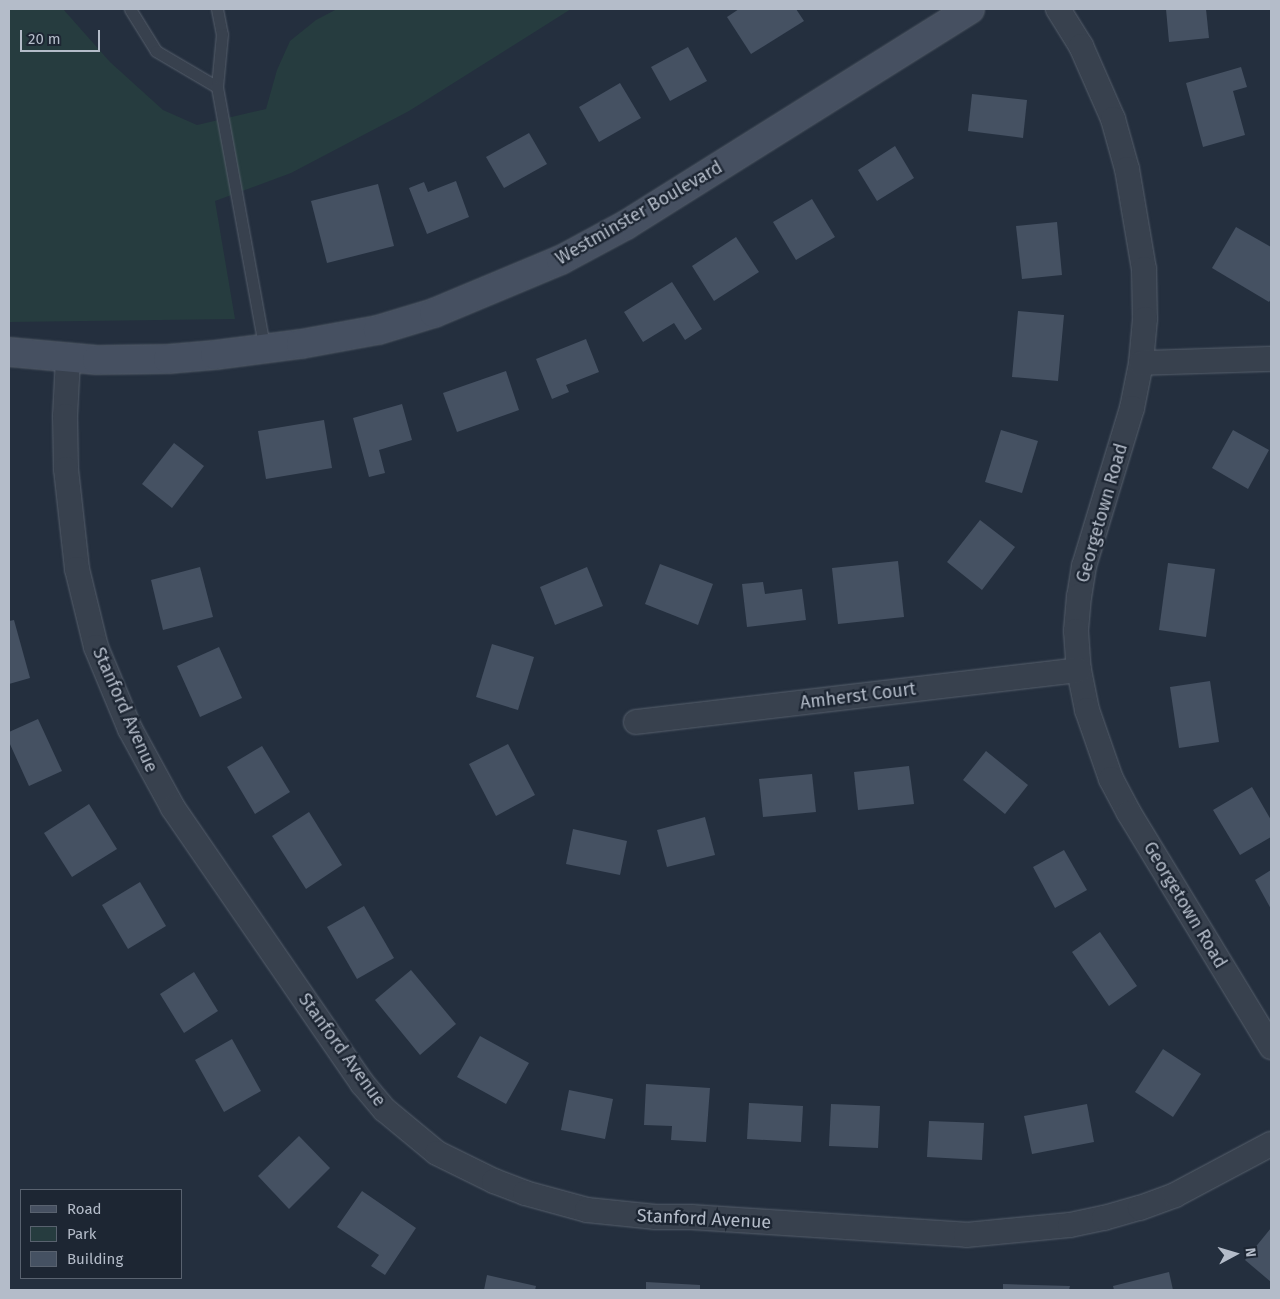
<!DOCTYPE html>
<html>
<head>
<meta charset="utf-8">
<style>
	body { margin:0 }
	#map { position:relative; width:1280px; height:1299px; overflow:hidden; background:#242f3e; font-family:"Fira Sans",sans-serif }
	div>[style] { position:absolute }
	.green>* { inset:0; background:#263c3f }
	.building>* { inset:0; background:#455162 }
	.roads { filter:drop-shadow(0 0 1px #565f6c) drop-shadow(0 0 1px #565f6c) }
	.lane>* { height:11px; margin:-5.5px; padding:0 5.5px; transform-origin:5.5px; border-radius:5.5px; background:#38414e }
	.street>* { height:24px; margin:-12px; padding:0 12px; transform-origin:12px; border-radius:12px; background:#38414e }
	.secondary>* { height:28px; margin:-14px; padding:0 14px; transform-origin:14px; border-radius:14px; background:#465061 }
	span { translate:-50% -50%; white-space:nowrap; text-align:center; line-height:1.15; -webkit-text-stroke:4.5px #1d2633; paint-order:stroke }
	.street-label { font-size:18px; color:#b4bcc9 }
	.frame { position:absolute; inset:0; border:10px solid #b4bcc9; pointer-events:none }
	.legend { position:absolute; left:20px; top:1189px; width:162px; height:90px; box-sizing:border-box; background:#1d2633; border:1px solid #59626f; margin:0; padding:6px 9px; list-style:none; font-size:15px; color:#b4bcc9 }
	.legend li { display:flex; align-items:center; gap:10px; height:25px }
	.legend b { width:25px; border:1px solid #59626f }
	.north { position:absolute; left:1210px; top:1229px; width:50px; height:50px; -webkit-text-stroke:4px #1d2633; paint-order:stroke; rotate:84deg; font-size:14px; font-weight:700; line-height:20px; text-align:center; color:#b4bcc9 }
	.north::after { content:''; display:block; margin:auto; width:18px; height:22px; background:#b4bcc9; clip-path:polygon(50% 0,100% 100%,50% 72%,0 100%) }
	.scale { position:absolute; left:20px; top:30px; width:80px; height:22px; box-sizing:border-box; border:2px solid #b4bcc9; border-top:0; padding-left:6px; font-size:15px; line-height:18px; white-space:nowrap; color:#b4bcc9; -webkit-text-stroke:4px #1d2633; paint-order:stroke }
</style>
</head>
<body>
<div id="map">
	<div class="green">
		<i style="clip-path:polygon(9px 9px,63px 9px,110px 62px,163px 110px,197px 125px,266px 109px,277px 70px,290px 41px,316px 20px,337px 9px,571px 9px,409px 111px,291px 173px,215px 201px,235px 319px,10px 322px)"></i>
	</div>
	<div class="building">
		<i style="clip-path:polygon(739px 9px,796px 9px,804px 21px,751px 54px,727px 17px)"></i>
		<i style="clip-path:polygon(1166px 9px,1206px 9px,1209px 38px,1169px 42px)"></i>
		<i style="clip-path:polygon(688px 47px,707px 81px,670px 101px,651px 67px)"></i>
		<i style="clip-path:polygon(1241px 67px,1247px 87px,1233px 91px,1245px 135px,1203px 147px,1186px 83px)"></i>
		<i style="clip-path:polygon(620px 83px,641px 118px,599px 142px,579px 107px)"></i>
		<i style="clip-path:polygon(972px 94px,1027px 100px,1023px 138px,968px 131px)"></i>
		<i style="clip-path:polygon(529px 133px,547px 164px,504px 188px,486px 157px)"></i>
		<i style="clip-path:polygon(895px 146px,914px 178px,877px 201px,858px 170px)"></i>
		<i style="clip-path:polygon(456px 181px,469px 217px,427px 234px,409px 188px,424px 182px,428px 192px)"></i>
		<i style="clip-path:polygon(378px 184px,394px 246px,327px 263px,311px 201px)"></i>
		<i style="clip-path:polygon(812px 199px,835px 237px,796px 260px,773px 222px)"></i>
		<i style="clip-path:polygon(1057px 222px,1062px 275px,1022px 279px,1016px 226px)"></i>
		<i style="clip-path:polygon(1236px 227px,1271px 247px,1271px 299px,1269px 302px,1212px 268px)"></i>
		<i style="clip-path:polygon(736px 237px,759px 272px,714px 301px,692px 266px)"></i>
		<i style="clip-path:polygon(672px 282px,702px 329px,685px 340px,674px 323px,643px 342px,624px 312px)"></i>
		<i style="clip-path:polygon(1018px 311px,1064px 315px,1058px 381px,1012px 377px)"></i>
		<i style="clip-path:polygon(586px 339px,599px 372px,566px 385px,569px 392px,552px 399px,536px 359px)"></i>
		<i style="clip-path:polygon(506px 371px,519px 410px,457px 432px,443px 393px)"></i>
		<i style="clip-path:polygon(402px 404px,412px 440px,379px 450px,385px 473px,369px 477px,353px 418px)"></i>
		<i style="clip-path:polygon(324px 420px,332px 468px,266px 479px,258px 431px)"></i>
		<i style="clip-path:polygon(1001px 430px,1038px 441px,1022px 493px,985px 482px)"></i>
		<i style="clip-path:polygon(1233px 430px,1269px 450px,1248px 489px,1212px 468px)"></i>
		<i style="clip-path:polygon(174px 443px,204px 466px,172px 508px,142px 484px)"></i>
		<i style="clip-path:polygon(980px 520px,1015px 547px,982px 590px,947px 562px)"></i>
		<i style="clip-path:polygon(898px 561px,904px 617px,838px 624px,832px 568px)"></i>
		<i style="clip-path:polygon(1168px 563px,1215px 569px,1206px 637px,1159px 630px)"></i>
		<i style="clip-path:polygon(660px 564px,713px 584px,698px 625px,645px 604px)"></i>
		<i style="clip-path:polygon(200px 567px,213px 617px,163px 630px,151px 580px)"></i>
		<i style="clip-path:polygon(587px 567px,603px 606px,555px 625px,540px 587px)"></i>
		<i style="clip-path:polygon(763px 582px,765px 594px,802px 589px,806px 620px,747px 627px,742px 584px)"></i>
		<i style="clip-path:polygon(14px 620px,30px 678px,9px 684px,9px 621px)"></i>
		<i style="clip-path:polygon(492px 644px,534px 657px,518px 710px,476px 697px)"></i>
		<i style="clip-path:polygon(219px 647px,242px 698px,200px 717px,177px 666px)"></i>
		<i style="clip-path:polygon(1210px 681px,1219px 742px,1179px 748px,1170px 687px)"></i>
		<i style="clip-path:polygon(38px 719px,62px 771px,29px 786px,9px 742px,9px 732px)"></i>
		<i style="clip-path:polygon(508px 744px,535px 795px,496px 816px,469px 764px)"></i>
		<i style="clip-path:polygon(262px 746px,290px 792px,255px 814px,227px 767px)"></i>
		<i style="clip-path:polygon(986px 751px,1028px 785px,1005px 814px,963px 780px)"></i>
		<i style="clip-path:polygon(909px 766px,914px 804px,858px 810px,854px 772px)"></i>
		<i style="clip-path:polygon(812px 774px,816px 812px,763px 817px,759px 779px)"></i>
		<i style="clip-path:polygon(1252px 787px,1271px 820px,1271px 837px,1240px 855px,1213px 810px)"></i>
		<i style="clip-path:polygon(89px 804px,117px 849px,72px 877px,44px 833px)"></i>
		<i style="clip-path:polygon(309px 812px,342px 865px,306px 889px,272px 836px)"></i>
		<i style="clip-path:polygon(705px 817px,715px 855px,667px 867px,657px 830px)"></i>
		<i style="clip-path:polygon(573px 829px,627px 841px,620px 875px,566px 864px)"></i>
		<i style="clip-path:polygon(1064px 850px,1087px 890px,1055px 908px,1033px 867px)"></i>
		<i style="clip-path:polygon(1271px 870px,1271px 909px,1255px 880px)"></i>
		<i style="clip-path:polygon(140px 882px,166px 926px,128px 949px,102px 905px)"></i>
		<i style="clip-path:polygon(364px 906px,394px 958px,357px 979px,327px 927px)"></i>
		<i style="clip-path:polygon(1100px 932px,1137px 986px,1109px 1006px,1072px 952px)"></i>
		<i style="clip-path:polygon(411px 970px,456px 1024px,420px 1055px,375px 1000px)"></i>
		<i style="clip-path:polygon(194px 972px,218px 1011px,184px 1033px,160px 994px)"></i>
		<i style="clip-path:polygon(480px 1036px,529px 1063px,506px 1104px,457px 1077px)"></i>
		<i style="clip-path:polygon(232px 1039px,261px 1091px,224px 1112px,195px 1060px)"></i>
		<i style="clip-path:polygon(1163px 1049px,1201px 1074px,1173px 1117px,1135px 1092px)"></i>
		<i style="clip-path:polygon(646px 1084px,710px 1088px,706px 1142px,671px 1140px,672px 1126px,644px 1125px)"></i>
		<i style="clip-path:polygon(569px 1090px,613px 1099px,605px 1139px,561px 1130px)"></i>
		<i style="clip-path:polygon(749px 1103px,803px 1106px,801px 1142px,747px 1139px)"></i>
		<i style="clip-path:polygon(831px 1104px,880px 1106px,878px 1148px,829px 1146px)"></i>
		<i style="clip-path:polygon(1087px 1104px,1094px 1142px,1032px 1154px,1024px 1116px)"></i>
		<i style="clip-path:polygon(929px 1121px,984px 1123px,982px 1160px,927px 1157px)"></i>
		<i style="clip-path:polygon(299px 1136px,330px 1168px,289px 1209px,258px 1176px)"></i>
		<i style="clip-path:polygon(362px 1191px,416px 1228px,385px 1275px,371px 1266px,379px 1255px,337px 1227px)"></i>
		<i style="clip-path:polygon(1271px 1228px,1271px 1282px,1245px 1260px)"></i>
		<i style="clip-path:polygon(1169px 1272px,1173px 1290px,1114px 1290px,1113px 1286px)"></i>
		<i style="clip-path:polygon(487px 1275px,536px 1286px,535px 1290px,484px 1290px)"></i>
		<i style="clip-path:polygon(646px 1282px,700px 1285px,700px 1290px,646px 1290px)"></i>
		<i style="clip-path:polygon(1003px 1284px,1070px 1286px,1069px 1290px,1003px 1290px)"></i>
	</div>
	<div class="roads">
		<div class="lane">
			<i style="left:130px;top:9px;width:49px;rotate:58.2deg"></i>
			<i style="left:156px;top:51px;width:71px;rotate:30.5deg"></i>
			<i style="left:217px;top:9px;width:25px;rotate:79deg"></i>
			<i style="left:222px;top:34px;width:53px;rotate:95.4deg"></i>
			<i style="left:217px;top:87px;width:267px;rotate:79.7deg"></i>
		</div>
		<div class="street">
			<i style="left:1058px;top:9px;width:44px;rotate:58.1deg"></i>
			<i style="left:1081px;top:46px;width:80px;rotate:66.3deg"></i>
			<i style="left:1113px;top:119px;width:52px;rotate:74.4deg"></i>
			<i style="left:1127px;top:169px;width:101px;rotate:80.4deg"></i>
			<i style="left:1144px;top:269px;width:50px;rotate:88.9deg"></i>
			<i style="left:1145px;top:319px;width:44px;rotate:95.2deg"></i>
			<i style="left:1141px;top:363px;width:46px;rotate:101.3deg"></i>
			<i style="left:1132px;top:408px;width:165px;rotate:106.9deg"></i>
			<i style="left:1084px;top:566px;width:30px;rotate:99deg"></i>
			<i style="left:1079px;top:596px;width:35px;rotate:95deg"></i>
			<i style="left:1076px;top:631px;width:39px;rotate:86deg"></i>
			<i style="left:1079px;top:670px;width:41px;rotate:78.7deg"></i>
			<i style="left:1087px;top:710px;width:73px;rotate:70.8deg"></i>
			<i style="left:1111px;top:779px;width:38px;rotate:62deg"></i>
			<i style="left:1129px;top:813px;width:274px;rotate:58.7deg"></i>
			<i style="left:68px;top:359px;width:57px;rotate:93deg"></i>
			<i style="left:65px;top:416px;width:53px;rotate:88.9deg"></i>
			<i style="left:66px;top:469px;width:101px;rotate:83.7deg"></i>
			<i style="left:77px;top:569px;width:80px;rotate:76.3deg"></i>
			<i style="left:96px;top:647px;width:89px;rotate:67.5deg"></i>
			<i style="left:130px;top:729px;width:90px;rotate:61.4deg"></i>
			<i style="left:173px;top:808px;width:334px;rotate:55.5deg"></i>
			<i style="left:362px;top:1083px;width:35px;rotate:50deg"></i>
			<i style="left:385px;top:1110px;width:67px;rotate:39.6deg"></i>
			<i style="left:437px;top:1153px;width:64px;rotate:26.2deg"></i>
			<i style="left:494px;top:1181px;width:33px;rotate:21deg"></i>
			<i style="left:525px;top:1193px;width:64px;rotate:15.3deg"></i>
			<i style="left:587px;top:1210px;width:69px;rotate:5.8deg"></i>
			<i style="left:656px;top:1217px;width:35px"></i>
			<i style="left:691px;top:1217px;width:276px;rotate:3.7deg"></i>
			<i style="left:966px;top:1235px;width:104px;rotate:-5.5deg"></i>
			<i style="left:1070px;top:1225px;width:35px;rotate:-12deg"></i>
			<i style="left:1104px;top:1218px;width:37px;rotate:-16deg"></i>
			<i style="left:1140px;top:1208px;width:37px;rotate:-20deg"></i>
			<i style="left:1175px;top:1195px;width:109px;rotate:-28deg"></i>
			<i style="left:1141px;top:363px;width:130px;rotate:-1.8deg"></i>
			<i style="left:636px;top:722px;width:446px;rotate:-6.7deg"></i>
		</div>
		<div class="secondary">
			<i style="left:9px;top:352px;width:88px;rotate:5.2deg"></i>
			<i style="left:97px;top:360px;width:71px;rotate:-0.8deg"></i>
			<i style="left:168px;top:359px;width:47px;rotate:-4.9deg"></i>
			<i style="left:215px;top:355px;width:87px;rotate:-7.3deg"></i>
			<i style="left:301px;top:344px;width:78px;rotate:-10.3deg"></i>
			<i style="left:378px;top:330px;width:59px;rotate:-16.9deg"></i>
			<i style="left:434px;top:313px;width:138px;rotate:-22.7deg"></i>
			<i style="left:561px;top:260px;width:74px;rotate:-28.3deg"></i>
			<i style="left:626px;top:225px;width:406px;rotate:-32.1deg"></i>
		</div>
	</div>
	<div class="street-label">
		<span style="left:639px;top:213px;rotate:-30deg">Westminster Boulevard</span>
		<span style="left:1102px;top:513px;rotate:-74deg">Georgetown Road</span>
		<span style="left:858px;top:696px;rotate:-7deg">Amherst Court</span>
		<span style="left:125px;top:710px;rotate:66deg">Stanford Avenue</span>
		<span style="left:1185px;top:905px;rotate:59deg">Georgetown Road</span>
		<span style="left:342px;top:1050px;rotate:54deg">Stanford Avenue</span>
		<span style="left:704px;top:1219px;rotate:3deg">Stanford Avenue</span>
	</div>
	<div class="frame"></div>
	<ul class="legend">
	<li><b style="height:6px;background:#465061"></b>Road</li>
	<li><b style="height:14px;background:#263c3f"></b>Park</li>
	<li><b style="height:14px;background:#455162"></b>Building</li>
	</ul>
	<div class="north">N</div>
	<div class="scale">20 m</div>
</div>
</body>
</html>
